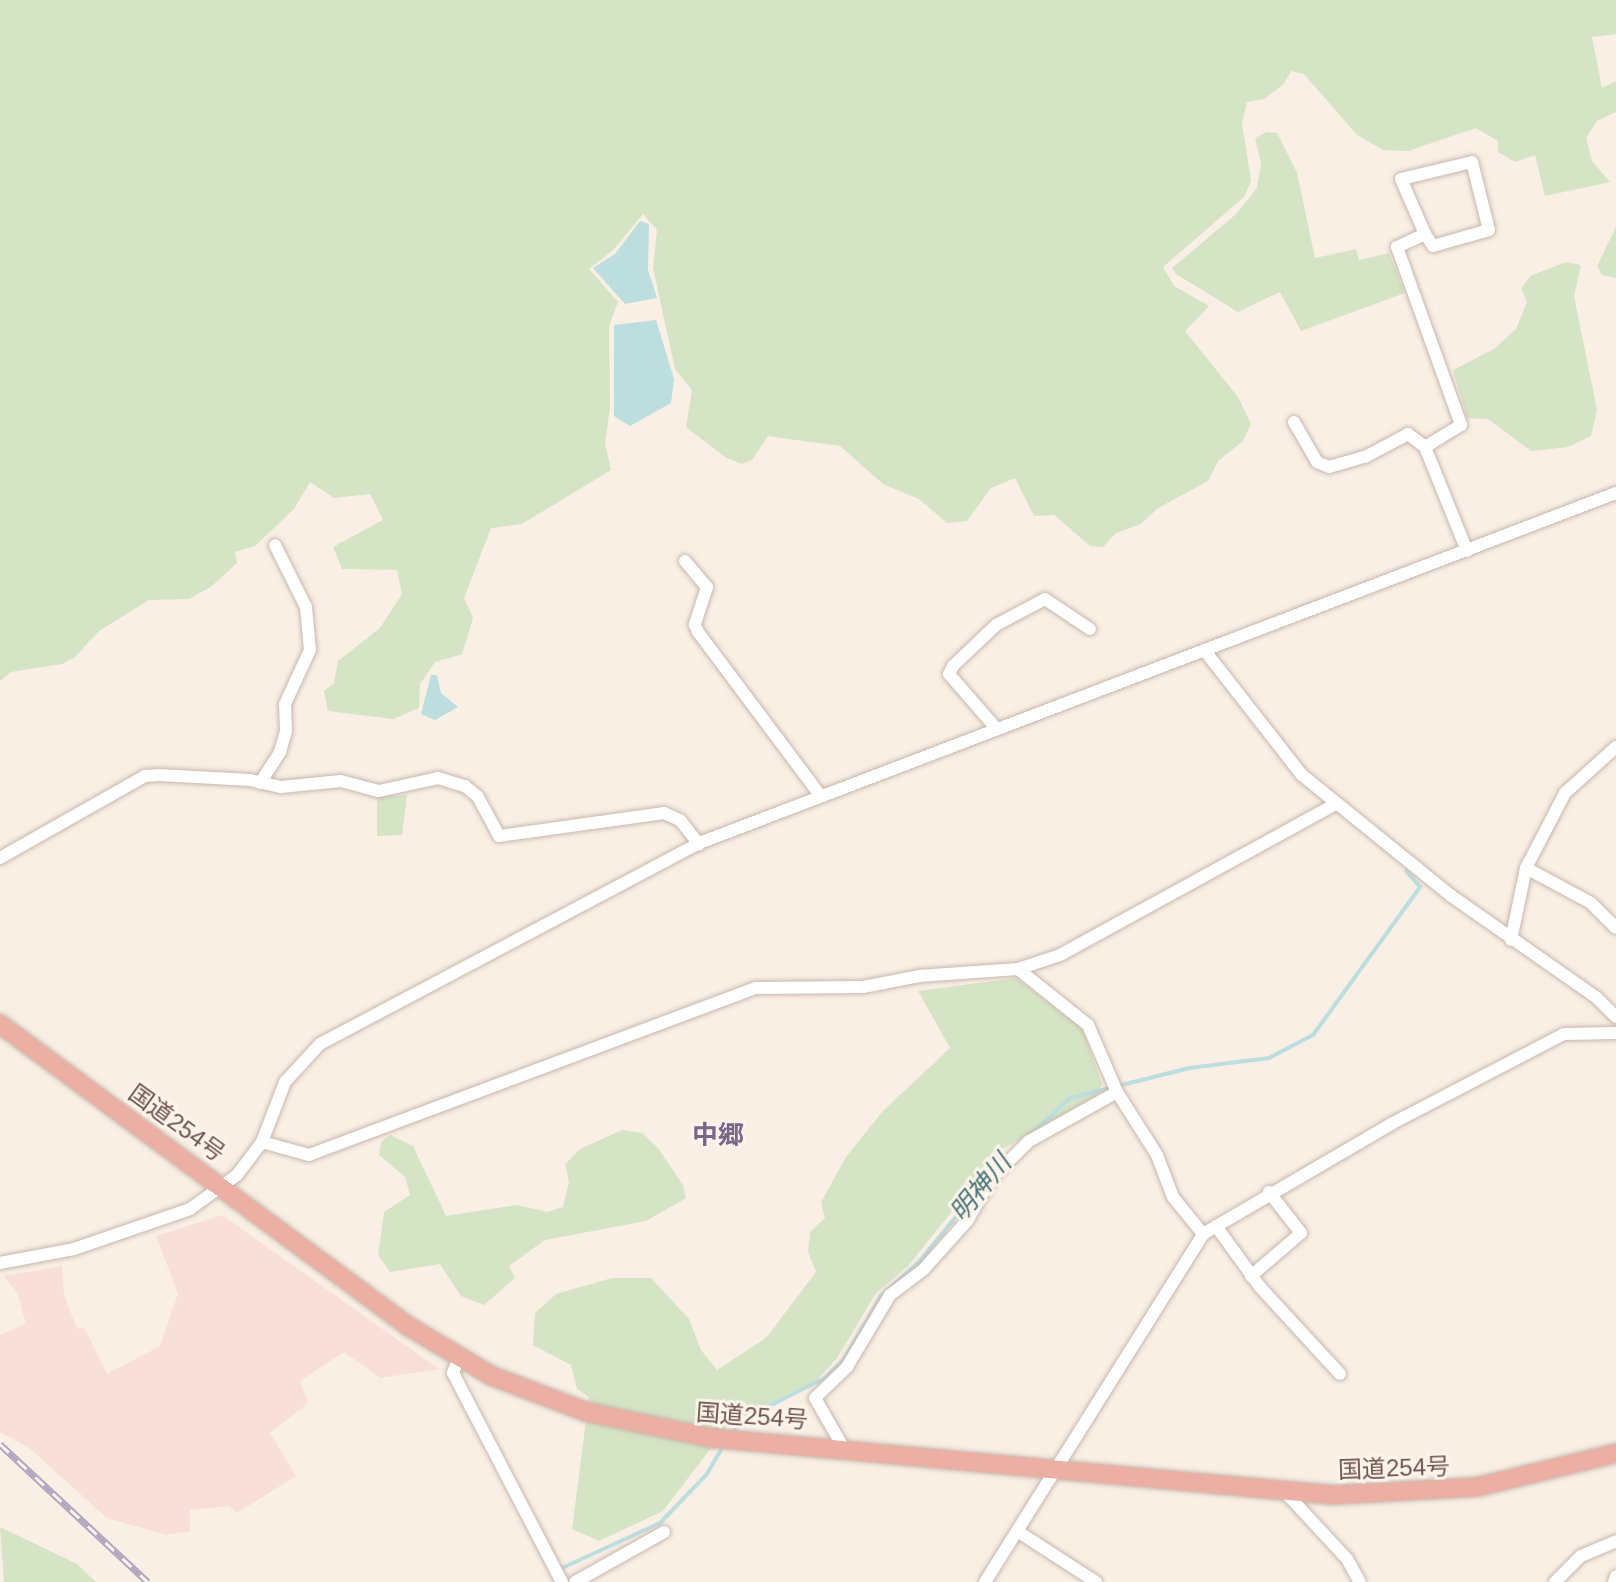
<!DOCTYPE html>
<html>
<head>
<meta charset="utf-8">
<style>
	body { margin:0 }
	#map { position:relative; width:1616px; height:1582px; overflow:hidden; background:#f9efe4; font-family:Helvetica,"Noto Sans JP",sans-serif }
	div>[style] { position:absolute }
	.commercial>* { inset:0; background:#f8dfd9 }
	.green>* { inset:0; background:#d5e4c5 }
	.water>* { inset:0; background:#bcdedf }
	.stream>* { height:4px; margin:-2px; padding:0 2px; transform-origin:2px; border-radius:2px; background:#bcdedf }
	.roads { filter:drop-shadow(0 0 2px #c8b6ac) drop-shadow(0 0 2px #c8b6ac) }
	.minor>* { height:12px; margin:-6px; padding:0 6px; transform-origin:6px; border-radius:6px; background:#fff }
	.highway>* { height:18px; margin:-9px; padding:0 9px; transform-origin:9px; border-radius:9px; background:#ebafa3 }
	.rail>* { height:7px; margin-top:-3.5px; transform-origin:0; background:repeating-linear-gradient(90deg,#fcf3ea 0 12px,#b1a5c0 0 24px); box-sizing:border-box; border-block:2px solid #b1a5c0 }
	span { translate:-50% -50%; white-space:nowrap; text-align:center; line-height:1.15; -webkit-text-stroke:6px #fcf3ea; paint-order:stroke }
	.street-label { font-size:24px; color:#6e564d }
	.neighbourhood-label { font-size:26px; color:#7a668a; font-weight:700 }
	.water-label { font-size:26px; color:#477477; font-style:italic }
</style>
</head>
<body>
<div id="map">
	<div class="commercial">
		<i style="clip-path:polygon(222px 1215px,439px 1369px,380px 1378px,344px 1352px,300px 1381px,308px 1403px,270px 1433px,296px 1476px,237px 1513px,229px 1506px,190px 1510px,190px 1531px,166px 1535px,107px 1518px,28px 1447px,0 1432px,0 1335px,26px 1324px,17px 1293px,4px 1276px,62px 1266px,64px 1295px,77px 1329px,84px 1327px,107px 1374px,160px 1346px,178px 1294px,156px 1236px)"></i>
	</div>
	<div class="green">
		<i style="clip-path:polygon(0 0,1616px 0,1616px 34px,1592px 37px,1602px 88px,1616px 81px,1616px 112px,1597px 121px,1586px 138px,1592px 161px,1610px 182px,1545px 196px,1535px 155px,1515px 162px,1498px 152px,1498px 141px,1476px 128px,1408px 151px,1383px 150px,1357px 135px,1304px 74px,1291px 71px,1283px 85px,1264px 99px,1247px 102px,1242px 123px,1251px 181px,1244px 197px,1163px 267px,1174px 286px,1209px 306px,1185px 331px,1238px 397px,1251px 424px,1243px 441px,1218px 461px,1208px 481px,1158px 508px,1141px 524px,1116px 533px,1103px 547px,1090px 546px,1054px 515px,1034px 516px,1015px 478px,991px 488px,967px 521px,947px 523px,919px 499px,883px 484px,840px 446px,768px 436px,752px 460px,742px 464px,725px 457px,686px 427px,692px 390px,675px 369px,653px 268px,657px 230px,643px 214px,614px 249px,589px 269px,618px 302px,609px 326px,610px 408px,605px 443px,611px 470px,522px 524px,491px 528px,464px 598px,473px 618px,462px 654px,435px 662px,420px 684px,419px 708px,393px 719px,328px 711px,324px 691px,334px 683px,338px 661px,380px 628px,402px 594px,397px 570px,342px 569px,333px 547px,383px 520px,370px 494px,334px 498px,310px 482px,294px 509px,255px 546px,235px 552px,237px 563px,212px 586px,189px 599px,149px 600px,99px 631px,75px 657px,62px 664px,11px 672px,0 681px)"></i>
		<i style="clip-path:polygon(1267px 132px,1277px 133px,1297px 173px,1315px 258px,1356px 249px,1359px 260px,1389px 253px,1405px 293px,1301px 331px,1280px 292px,1238px 312px,1176px 274px,1172px 268px,1235px 215px,1257px 188px,1261px 163px,1255px 138px)"></i>
		<i style="clip-path:polygon(1616px 227px,1616px 278px,1602px 275px,1597px 266px)"></i>
		<i style="clip-path:polygon(1566px 262px,1581px 265px,1574px 296px,1597px 410px,1591px 436px,1568px 447px,1531px 451px,1488px 419px,1467px 418px,1453px 370px,1494px 349px,1516px 329px,1527px 302px,1521px 289px,1530px 276px)"></i>
		<i style="clip-path:polygon(407px 795px,402px 835px,377px 836px,377px 797px)"></i>
		<i style="clip-path:polygon(1016px 978px,1083px 1029px,1102px 1084px,1097px 1098px,1002px 1149px,908px 1266px,876px 1293px,837px 1358px,816px 1381px,730px 1423px,663px 1511px,599px 1541px,572px 1529px,589px 1397px,577px 1389px,571px 1365px,533px 1345px,535px 1313px,556px 1294px,612px 1278px,651px 1278px,689px 1319px,701px 1350px,717px 1370px,766px 1338px,816px 1272px,808px 1252px,810px 1232px,825px 1218px,821px 1202px,846px 1157px,883px 1111px,950px 1048px,918px 991px)"></i>
		<i style="clip-path:polygon(622px 1130px,642px 1133px,658px 1148px,683px 1185px,686px 1198px,646px 1221px,545px 1240px,509px 1266px,515px 1278px,484px 1305px,461px 1296px,440px 1264px,390px 1272px,378px 1255px,384px 1212px,410px 1195px,405px 1177px,379px 1155px,381px 1142px,390px 1135px,413px 1146px,446px 1216px,517px 1205px,547px 1212px,563px 1207px,569px 1182px,565px 1164px,580px 1149px)"></i>
		<i style="clip-path:polygon(0 1527px,77px 1564px,96px 1582px,4px 1582px)"></i>
	</div>
	<div class="water">
		<i style="clip-path:polygon(640px 221px,649px 224px,648px 270px,657px 298px,625px 304px,593px 268px,615px 254px)"></i>
		<i style="clip-path:polygon(656px 320px,674px 379px,671px 403px,630px 426px,614px 416px,614px 325px)"></i>
		<i style="clip-path:polygon(431px 675px,437px 675px,441px 693px,458px 707px,435px 720px,421px 714px)"></i>
	</div>
	<div class="stream">
		<i style="left:1029px;top:1136px;width:56px;rotate:-42.8deg"></i>
		<i style="left:1070px;top:1098px;width:123px;rotate:-14.1deg"></i>
		<i style="left:1189px;top:1068px;width:81px;rotate:-7.1deg"></i>
		<i style="left:1269px;top:1058px;width:50px;rotate:-27.6deg"></i>
		<i style="left:1313px;top:1035px;width:183px;rotate:-54.1deg"></i>
		<i style="left:1420px;top:887px;width:21px;rotate:-131deg"></i>
		<i style="left:729px;top:1435px;width:30px;rotate:-42deg"></i>
		<i style="left:751px;top:1415px;width:83px;rotate:-26.6deg"></i>
		<i style="left:825px;top:1378px;width:27px;rotate:-45deg"></i>
		<i style="left:844px;top:1359px;width:73px;rotate:-59.6deg"></i>
		<i style="left:881px;top:1296px;width:51px;rotate:-41.8deg"></i>
		<i style="left:919px;top:1262px;width:98px;rotate:-50.8deg"></i>
		<i style="left:560px;top:1569px;width:110px;rotate:-24.7deg"></i>
		<i style="left:660px;top:1523px;width:68px;rotate:-46.2deg"></i>
		<i style="left:707px;top:1474px;width:32px;rotate:-60deg"></i>
	</div>
	<div class="roads">
		<div class="minor">
			<i style="left:1425px;top:234px;width:14px;rotate:56deg"></i>
			<i style="left:1433px;top:246px;width:58px;rotate:-15.9deg"></i>
			<i style="left:1489px;top:230px;width:70px;rotate:-104deg"></i>
			<i style="left:1472px;top:162px;width:73px;rotate:166.5deg"></i>
			<i style="left:1401px;top:179px;width:60px;rotate:66.4deg"></i>
			<i style="left:1425px;top:234px;width:31px;rotate:155deg"></i>
			<i style="left:1397px;top:247px;width:189px;rotate:70.2deg"></i>
			<i style="left:1461px;top:425px;width:42px;rotate:148.6deg"></i>
			<i style="left:1425px;top:447px;width:112px;rotate:68deg"></i>
			<i style="left:1294px;top:422px;width:46px;rotate:60.1deg"></i>
			<i style="left:1317px;top:462px;width:13px;rotate:23deg"></i>
			<i style="left:1329px;top:467px;width:37px;rotate:-16deg"></i>
			<i style="left:1365px;top:457px;width:49px;rotate:-28.1deg"></i>
			<i style="left:1408px;top:434px;width:21px;rotate:37deg"></i>
			<i style="left:685px;top:561px;width:34px;rotate:50deg"></i>
			<i style="left:707px;top:587px;width:40px;rotate:108deg"></i>
			<i style="left:695px;top:625px;width:8px;rotate:67deg"></i>
			<i style="left:698px;top:632px;width:204px;rotate:53.2deg"></i>
			<i style="left:1205px;top:651px;width:157px;rotate:52deg"></i>
			<i style="left:1302px;top:775px;width:191px;rotate:39deg"></i>
			<i style="left:1450px;top:895px;width:179px;rotate:35deg"></i>
			<i style="left:1597px;top:998px;width:27px;rotate:45deg"></i>
			<i style="left:995px;top:727px;width:70px;rotate:-131deg"></i>
			<i style="left:949px;top:674px;width:9px;rotate:-63deg"></i>
			<i style="left:953px;top:666px;width:59px;rotate:-43.6deg"></i>
			<i style="left:996px;top:625px;width:55px;rotate:-28deg"></i>
			<i style="left:1045px;top:599px;width:54px;rotate:33.7deg"></i>
			<i style="left:260px;top:783px;width:37px;rotate:-57deg"></i>
			<i style="left:280px;top:752px;width:22px;rotate:-74deg"></i>
			<i style="left:286px;top:731px;width:27px;rotate:-92deg"></i>
			<i style="left:285px;top:704px;width:60px;rotate:-65.2deg"></i>
			<i style="left:310px;top:650px;width:43px;rotate:-95.3deg"></i>
			<i style="left:306px;top:607px;width:69px;rotate:-116.6deg"></i>
			<i style="left:0;top:858px;width:167px;rotate:-29.5deg"></i>
			<i style="left:145px;top:776px;width:14px;rotate:-4deg"></i>
			<i style="left:159px;top:775px;width:91px;rotate:3.1deg"></i>
			<i style="left:250px;top:780px;width:32px;rotate:13deg"></i>
			<i style="left:281px;top:787px;width:60px;rotate:-5.7deg"></i>
			<i style="left:341px;top:781px;width:39px;rotate:15deg"></i>
			<i style="left:379px;top:791px;width:60px;rotate:-12.4deg"></i>
			<i style="left:438px;top:778px;width:28px;rotate:17deg"></i>
			<i style="left:465px;top:786px;width:17px;rotate:40deg"></i>
			<i style="left:478px;top:797px;width:44px;rotate:61.7deg"></i>
			<i style="left:499px;top:836px;width:167px;rotate:-7.9deg"></i>
			<i style="left:664px;top:813px;width:17px;rotate:24deg"></i>
			<i style="left:680px;top:820px;width:31px;rotate:52deg"></i>
			<i style="left:1526px;top:868px;width:74px;rotate:28.3deg"></i>
			<i style="left:1591px;top:903px;width:35px;rotate:45deg"></i>
			<i style="left:1511px;top:940px;width:74px;rotate:-78.2deg"></i>
			<i style="left:1526px;top:868px;width:85px;rotate:-62.5deg"></i>
			<i style="left:1565px;top:793px;width:69px;rotate:-42deg"></i>
			<i style="left:1018px;top:969px;width:90px;rotate:38.7deg"></i>
			<i style="left:1088px;top:1025px;width:73px;rotate:66.6deg"></i>
			<i style="left:1117px;top:1092px;width:75px;rotate:57.6deg"></i>
			<i style="left:1157px;top:1155px;width:45px;rotate:69.1deg"></i>
			<i style="left:1173px;top:1197px;width:48px;rotate:51deg"></i>
			<i style="left:262px;top:1142px;width:49px;rotate:15.5deg"></i>
			<i style="left:309px;top:1155px;width:477px;rotate:-20.5deg"></i>
			<i style="left:756px;top:988px;width:107px;rotate:-0.5deg"></i>
			<i style="left:863px;top:987px;width:57px;rotate:-11.1deg"></i>
			<i style="left:919px;top:976px;width:99px;rotate:-4deg"></i>
			<i style="left:1018px;top:969px;width:44px;rotate:-18.4deg"></i>
			<i style="left:1060px;top:955px;width:315px;rotate:-28.7deg"></i>
			<i style="left:1216px;top:1226px;width:75px;rotate:54.2deg"></i>
			<i style="left:1260px;top:1287px;width:118px;rotate:47.4deg"></i>
			<i style="left:0;top:1263px;width:75px;rotate:-10.7deg"></i>
			<i style="left:74px;top:1249px;width:123px;rotate:-19deg"></i>
			<i style="left:190px;top:1209px;width:58px;rotate:-35.9deg"></i>
			<i style="left:237px;top:1175px;width:41px;rotate:-52.9deg"></i>
			<i style="left:262px;top:1142px;width:64px;rotate:-69deg"></i>
			<i style="left:285px;top:1082px;width:52px;rotate:-47.4deg"></i>
			<i style="left:320px;top:1044px;width:432px;rotate:-27.9deg"></i>
			<i style="left:702px;top:842px;width:978px;rotate:-20.9deg"></i>
			<i style="left:1251px;top:1276px;width:66px;rotate:-40.7deg"></i>
			<i style="left:1301px;top:1233px;width:52px;rotate:-128deg"></i>
			<i style="left:459px;top:1358px;width:16px;rotate:112deg"></i>
			<i style="left:453px;top:1373px;width:236px;rotate:62.5deg"></i>
			<i style="left:843px;top:1447px;width:56px;rotate:-119.7deg"></i>
			<i style="left:815px;top:1398px;width:45px;rotate:-44.1deg"></i>
			<i style="left:847px;top:1367px;width:84px;rotate:-59.2deg"></i>
			<i style="left:890px;top:1295px;width:41px;rotate:-37.1deg"></i>
			<i style="left:923px;top:1270px;width:66px;rotate:-48.1deg"></i>
			<i style="left:967px;top:1221px;width:50px;rotate:-59.8deg"></i>
			<i style="left:992px;top:1178px;width:52px;rotate:-45deg"></i>
			<i style="left:1029px;top:1141px;width:101px;rotate:-29.1deg"></i>
			<i style="left:1285px;top:1492px;width:91px;rotate:47.2deg"></i>
			<i style="left:1347px;top:1559px;width:26px;rotate:61deg"></i>
			<i style="left:1017px;top:1531px;width:94px;rotate:32.8deg"></i>
			<i style="left:575px;top:1582px;width:102px;rotate:-29.3deg"></i>
			<i style="left:985px;top:1582px;width:411px;rotate:-57.9deg"></i>
			<i style="left:1203px;top:1234px;width:218px;rotate:-30.3deg"></i>
			<i style="left:1391px;top:1124px;width:195px;rotate:-27.5deg"></i>
			<i style="left:1564px;top:1034px;width:52px;rotate:-1.1deg"></i>
			<i style="left:1555px;top:1582px;width:37px;rotate:-45deg"></i>
			<i style="left:1581px;top:1556px;width:38px;rotate:-23deg"></i>
			<i style="left:1614px;top:1582px;width:6px;rotate:-72deg"></i>
		</div>
		<div class="highway">
			<i style="left:0;top:1024px;width:508px;rotate:36.51deg"></i>
			<i style="left:408px;top:1326px;width:98px;rotate:30.8deg"></i>
			<i style="left:492px;top:1376px;width:102px;rotate:20.8deg"></i>
			<i style="left:587px;top:1412px;width:127px;rotate:11.8deg"></i>
			<i style="left:711px;top:1438px;width:625px;rotate:5.24deg"></i>
			<i style="left:1333px;top:1495px;width:144px;rotate:-3.2deg"></i>
			<i style="left:1477px;top:1487px;width:143px;rotate:-13.7deg"></i>
		</div>
	</div>
	<div class="rail">
		<i style="left:0;top:1444px;width:202px;rotate:43deg"></i>
	</div>
	<div class="street-label">
		<span style="left:177px;top:1123px;rotate:36deg">国道254号</span>
		<span style="left:752px;top:1416px;rotate:4deg">国道254号</span>
		<span style="left:1394px;top:1468px;rotate:-2deg">国道254号</span>
	</div>
	<div class="neighbourhood-label">
		<span style="left:718px;top:1136px">中郷</span>
	</div>
	<div class="water-label">
		<span style="left:981px;top:1188px;rotate:-50deg">明神川</span>
	</div>
</div>
</body>
</html>
